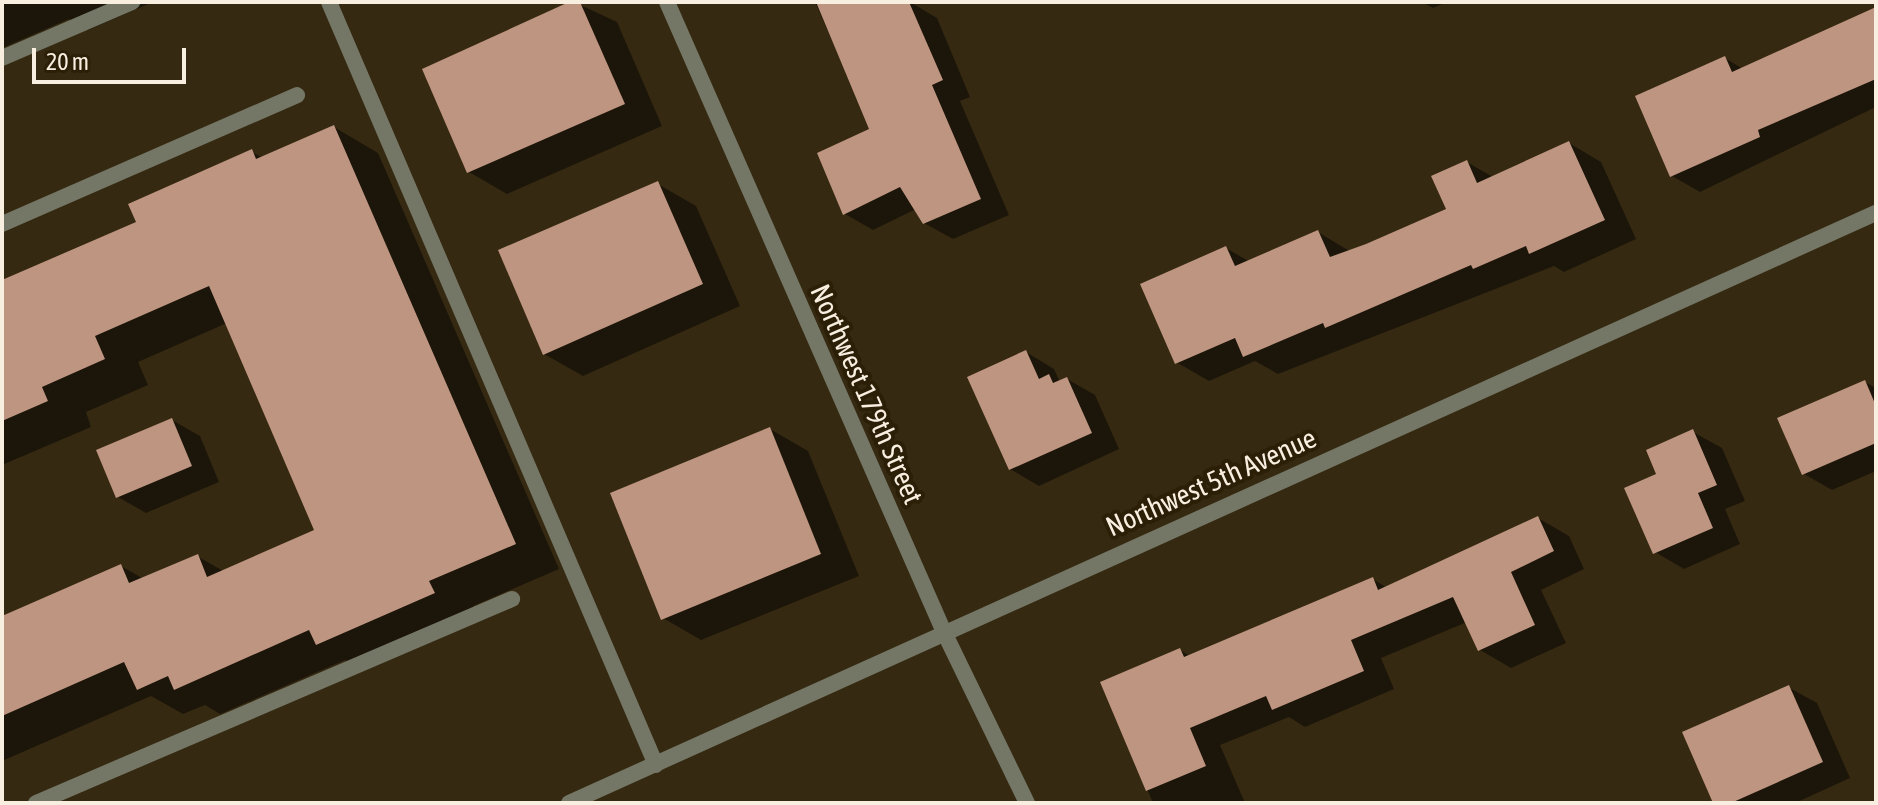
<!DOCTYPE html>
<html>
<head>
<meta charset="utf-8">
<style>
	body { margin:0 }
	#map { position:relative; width:1878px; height:805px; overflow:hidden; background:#362911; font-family:"Asap Condensed",sans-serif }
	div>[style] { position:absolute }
	.shadow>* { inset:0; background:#0007 }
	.building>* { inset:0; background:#be9580 }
	.lane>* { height:16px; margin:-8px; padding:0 8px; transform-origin:8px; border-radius:8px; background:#747766 }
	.street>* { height:16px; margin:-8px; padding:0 8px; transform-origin:8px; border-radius:8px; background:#747766 }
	span { translate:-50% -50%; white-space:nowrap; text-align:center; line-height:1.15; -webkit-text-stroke:8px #2c1f07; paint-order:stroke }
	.street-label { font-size:28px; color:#f8efe1 }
	.frame { position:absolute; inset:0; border:4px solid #f8efe1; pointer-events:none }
	.scale { position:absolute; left:32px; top:48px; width:154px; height:36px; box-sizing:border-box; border:4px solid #f8efe1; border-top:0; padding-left:10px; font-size:24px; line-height:28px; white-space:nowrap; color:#f8efe1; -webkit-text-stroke:6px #2c1f07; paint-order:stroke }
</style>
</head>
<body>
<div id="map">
	<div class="shadow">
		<i style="clip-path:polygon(2px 2px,153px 2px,88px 30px,69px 19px,2px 48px)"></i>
		<i style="clip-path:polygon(574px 2px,617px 22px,662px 126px,507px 194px,469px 172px)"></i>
		<i style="clip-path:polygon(815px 2px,910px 2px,937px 18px,970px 97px,960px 101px,1009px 215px,953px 239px,924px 223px,916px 209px,873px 230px,845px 214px,872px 130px)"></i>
		<i style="clip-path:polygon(1422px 2px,1447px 2px,1433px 8px)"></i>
		<i style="clip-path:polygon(1876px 9px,1876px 107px,1700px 192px,1672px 176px,1725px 58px,1743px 69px)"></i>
		<i style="clip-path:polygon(334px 127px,378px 153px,559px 569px,473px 606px,479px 619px,362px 670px,345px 660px,220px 714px,205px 705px,183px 714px,151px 696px,2px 761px,2px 618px,121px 566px,144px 579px,197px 556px,225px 572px,317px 531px,227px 323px,138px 362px,148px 385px,86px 412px,91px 427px,2px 465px,2px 282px,138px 223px,252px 152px,263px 158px)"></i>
		<i style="clip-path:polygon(1569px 143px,1601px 162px,1636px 239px,1564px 272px,1554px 266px,1278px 374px,1255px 361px,1209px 381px,1176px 362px,1226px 248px,1250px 262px,1318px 232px,1351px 252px,1449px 210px,1467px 162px,1493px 177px)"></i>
		<i style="clip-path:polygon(658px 184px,696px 206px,740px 306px,583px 376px,544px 354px)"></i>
		<i style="clip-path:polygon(1026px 352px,1054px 369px,1060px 382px,1067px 379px,1095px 395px,1119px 449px,1039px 486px,1010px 469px)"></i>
		<i style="clip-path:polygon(1865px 382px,1876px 388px,1876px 471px,1832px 490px,1804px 474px)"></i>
		<i style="clip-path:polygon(172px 420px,200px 436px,219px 482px,146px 513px,118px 497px)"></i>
		<i style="clip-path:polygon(770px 429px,808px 451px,859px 576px,701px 640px,663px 618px)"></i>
		<i style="clip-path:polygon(1693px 432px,1722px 448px,1745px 501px,1725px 509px,1740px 544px,1684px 569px,1655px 552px,1658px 475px)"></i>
		<i style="clip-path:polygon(1538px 518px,1569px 536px,1584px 569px,1541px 590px,1566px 643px,1511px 668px,1480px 650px,1467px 622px,1381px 658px,1394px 689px,1305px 727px,1289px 717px,1220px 745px,1245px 803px,1153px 803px,1103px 683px,1180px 650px,1190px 656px,1373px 579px,1387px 588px)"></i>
		<i style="clip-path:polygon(1788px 687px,1817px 703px,1850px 778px,1795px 803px,1715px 803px)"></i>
	</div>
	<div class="building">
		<i style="clip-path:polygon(569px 2px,580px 2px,625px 104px,467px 173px,422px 69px)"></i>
		<i style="clip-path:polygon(816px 2px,909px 2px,943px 80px,932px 85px,981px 199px,923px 224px,900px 187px,843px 215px,817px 153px,869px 129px)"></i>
		<i style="clip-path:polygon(1876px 7px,1876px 79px,1758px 130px,1760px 137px,1670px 177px,1635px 96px,1725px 56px,1732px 72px)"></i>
		<i style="clip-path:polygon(334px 125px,516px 544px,429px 581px,435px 593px,316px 645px,309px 630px,174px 690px,168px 676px,137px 690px,124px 662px,2px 716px,2px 616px,121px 564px,129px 583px,198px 554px,207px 577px,314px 530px,209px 286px,95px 336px,105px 359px,42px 387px,48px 401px,2px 421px,2px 280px,136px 222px,128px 204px,252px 149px,256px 159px)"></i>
		<i style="clip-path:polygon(1569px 141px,1605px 220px,1529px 254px,1526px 246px,1473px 269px,1471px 265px,1325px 328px,1323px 323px,1243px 357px,1235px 338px,1175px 364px,1140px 284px,1226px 246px,1235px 266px,1318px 230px,1330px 257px,1366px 244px,1446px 209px,1431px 176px,1467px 160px,1477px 183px)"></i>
		<i style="clip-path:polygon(658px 181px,703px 284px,543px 355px,498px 250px)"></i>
		<i style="clip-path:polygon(1026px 350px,1039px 379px,1049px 374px,1053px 383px,1067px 377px,1092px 433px,1009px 470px,967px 377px)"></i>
		<i style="clip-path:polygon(1865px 380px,1876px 406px,1876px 443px,1802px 475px,1777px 418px)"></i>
		<i style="clip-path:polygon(172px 418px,192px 466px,116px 498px,96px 450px)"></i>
		<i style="clip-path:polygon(770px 427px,821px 554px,661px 620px,610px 493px)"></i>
		<i style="clip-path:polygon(1693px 429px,1717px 485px,1698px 493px,1713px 528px,1653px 554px,1624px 488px,1656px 474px,1646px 450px)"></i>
		<i style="clip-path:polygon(1538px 516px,1554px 551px,1511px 572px,1535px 625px,1478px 651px,1453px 597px,1351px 640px,1364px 671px,1272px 710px,1266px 696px,1190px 728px,1206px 766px,1146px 791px,1100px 682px,1180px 648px,1184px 657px,1373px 577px,1378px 590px)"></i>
		<i style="clip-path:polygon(1789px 685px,1823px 762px,1731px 803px,1713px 803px,1682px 732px)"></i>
	</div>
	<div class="lane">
		<i style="left:2px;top:58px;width:142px;rotate:-23.3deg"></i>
		<i style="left:2px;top:224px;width:322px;rotate:-23.6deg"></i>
		<i style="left:36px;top:803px;width:518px;rotate:-23.2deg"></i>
	</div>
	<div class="street">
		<i style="left:329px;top:2px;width:830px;rotate:66.8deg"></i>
		<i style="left:667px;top:2px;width:686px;rotate:66.27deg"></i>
		<i style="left:943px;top:630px;width:192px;rotate:64.1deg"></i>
		<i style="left:569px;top:803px;width:1434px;rotate:-24.3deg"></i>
	</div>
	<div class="street-label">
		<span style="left:867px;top:394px;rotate:66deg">Northwest 179th Street</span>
		<span style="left:1211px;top:482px;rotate:-24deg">Northwest 5th Avenue</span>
	</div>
	<div class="frame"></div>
	<div class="scale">20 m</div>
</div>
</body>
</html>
